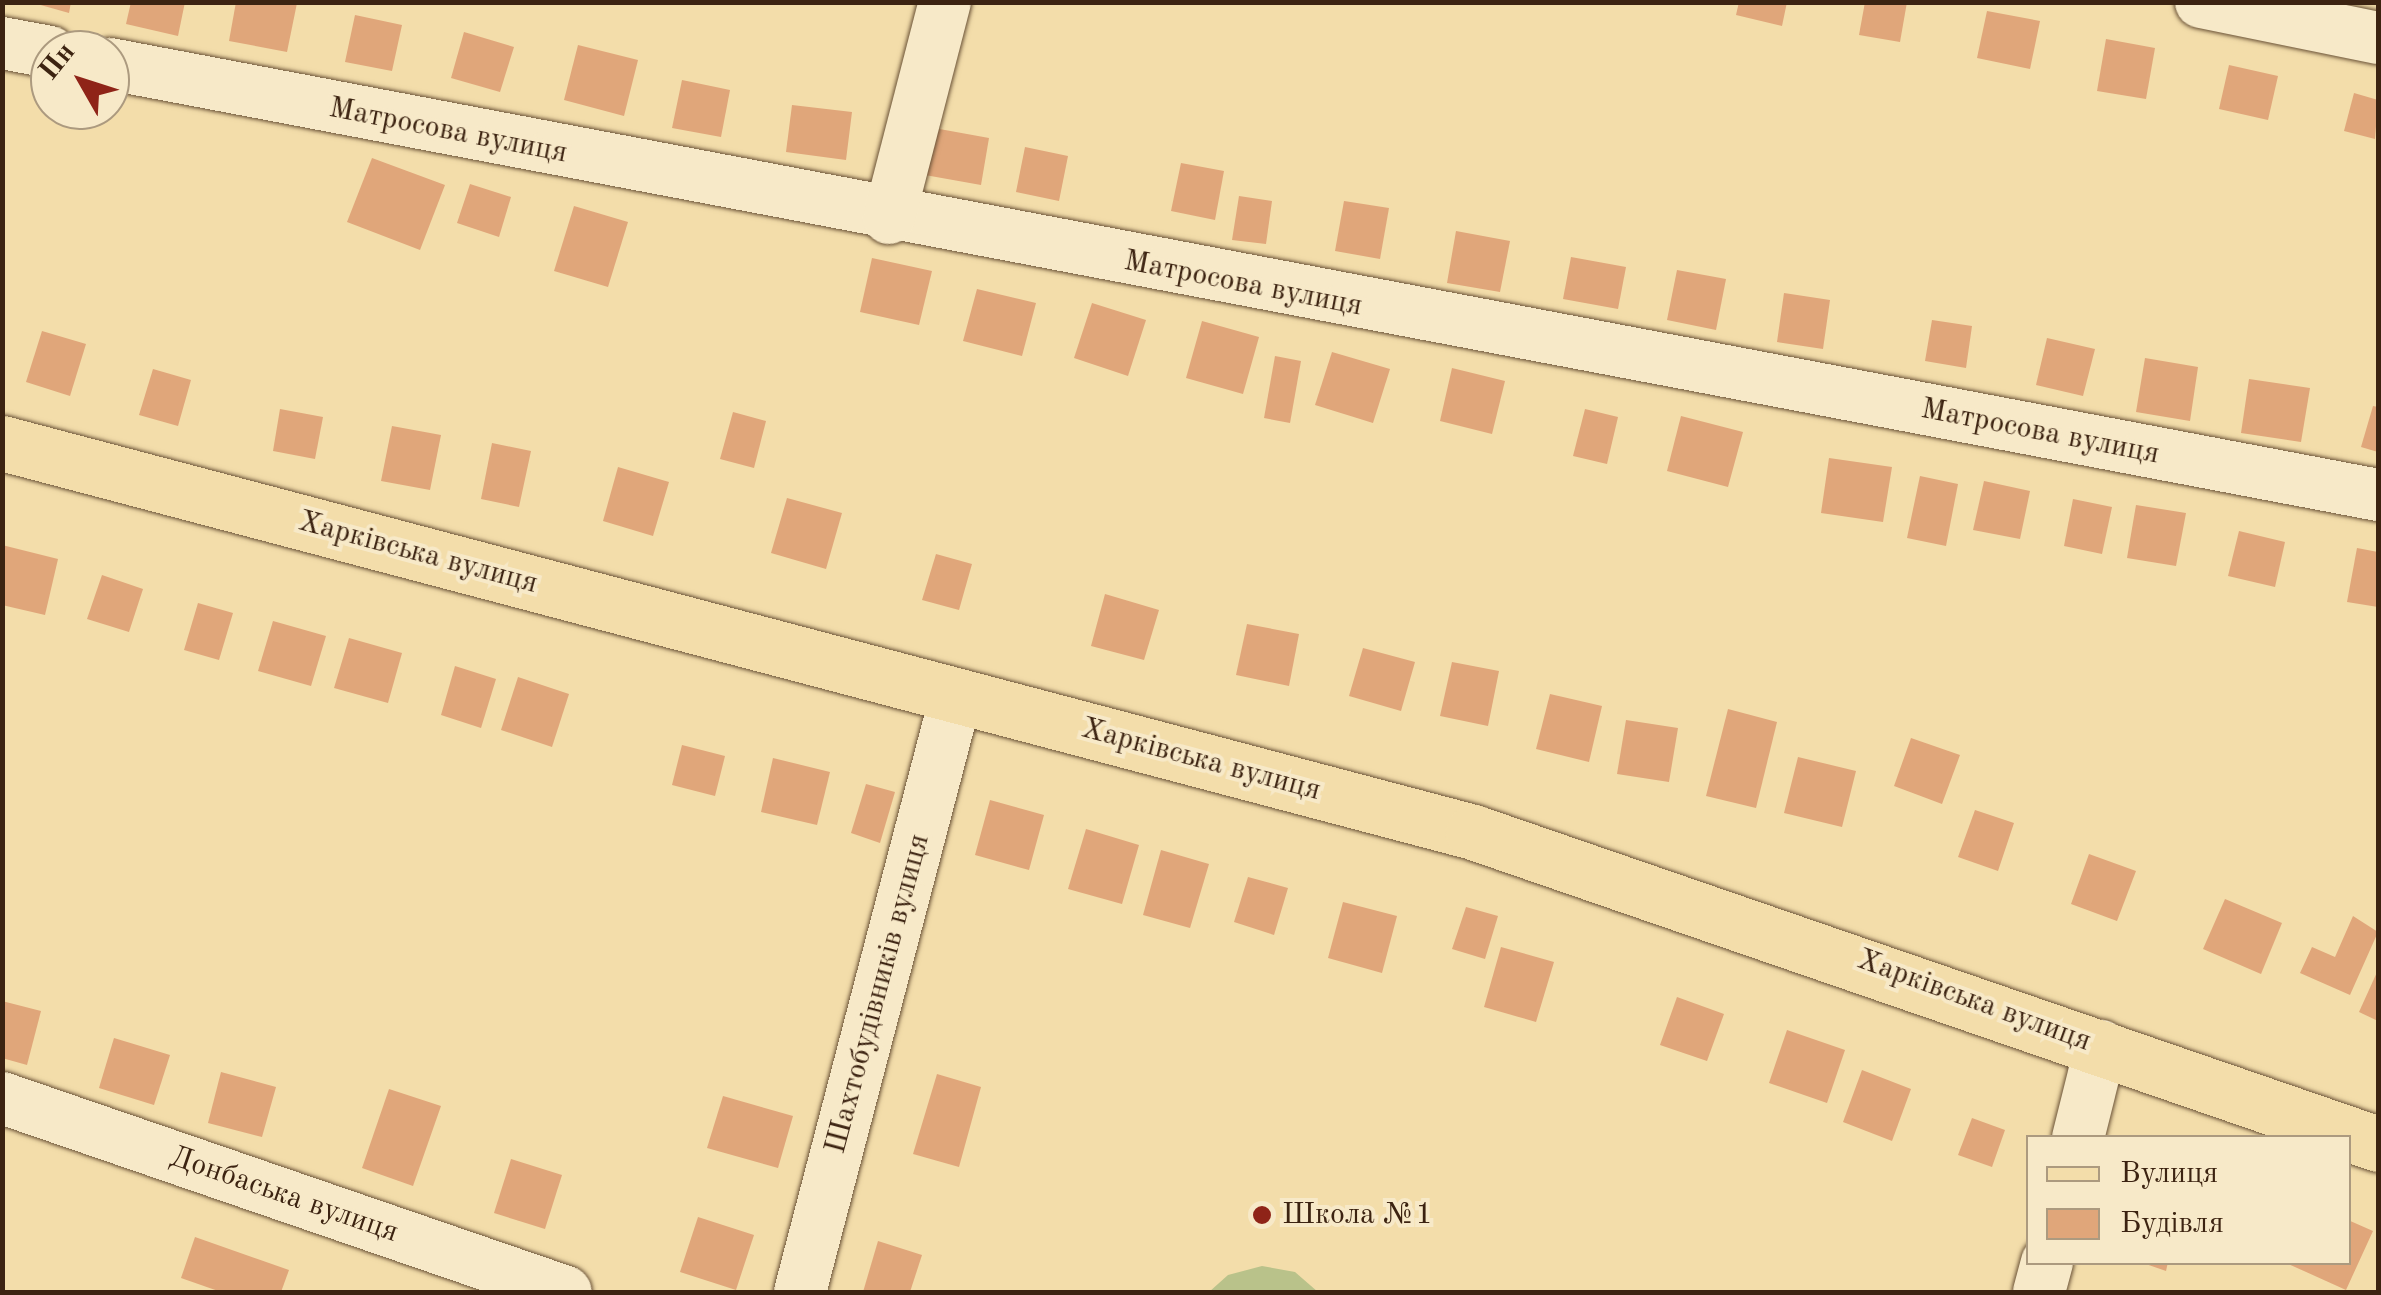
<!DOCTYPE html>
<html>
<head>
<meta charset="utf-8">
<style>
	body { margin:0 }
	#map { position:relative; width:2381px; height:1295px; overflow:hidden; background:#f3ddaa; font-family:"Old Standard TT",serif }
	div>[style] { position:absolute }
	.green>* { inset:0; background:#b9c28a }
	.building>* { inset:0; background:#e0a67a }
	.roads { filter:drop-shadow(0 0 2px #6a5237) drop-shadow(0 0 2px #6a5237) }
	.minor>* { height:52px; margin:-26px; padding:0 26px; transform-origin:26px; border-radius:26px; background:#f7e9c8 }
	.major>* { height:55px; margin:-27.5px; padding:0 27.5px; transform-origin:27.5px; border-radius:27.5px; background:#f3ddaa }
	.dots>* { width:28px; height:28px; translate:-50% -50%; box-sizing:border-box; border:5px solid #f7e9c8; border-radius:50% }
	span { translate:-50% -50%; white-space:nowrap; text-align:center; line-height:1.15; -webkit-text-stroke:8px #f7e9c8; paint-order:stroke }
	.street-label { font-size:30px; color:#3c2311 }
	.poi-label { font-size:30px; color:#3c2311 }
	.left { translate:0 -50%; text-align:left }
	.frame { position:absolute; inset:0; border:5px solid #3c2311; pointer-events:none }
	.legend { position:absolute; left:2026px; top:1135px; width:325px; height:130px; box-sizing:border-box; background:#f7e9c8; border:2px solid #ac9a7f; margin:0; padding:12px 18px; list-style:none; font-size:30px; color:#3c2311 }
	.legend li { display:flex; align-items:center; gap:20px; height:50px }
	.legend b { width:50px; border:2px solid #ac9a7f }
	.north { position:absolute; left:30px; top:30px; width:100px; height:100px; box-sizing:border-box; background:#f7e9c8; border:2px solid #ac9a7f; border-radius:50%; rotate:309deg; font-size:28px; font-weight:700; line-height:40px; text-align:center; color:#3c2311 }
	.north::after { content:''; display:block; margin:auto; width:35px; height:45px; background:#8f2418; clip-path:polygon(50% 0,100% 100%,50% 72%,0 100%) }
</style>
</head>
<body>
<div id="map">
	<div class="green">
		<i style="clip-path:polygon(1262px 1266px,1295px 1272px,1318px 1292px,1209px 1292px,1228px 1275px)"></i>
	</div>
	<div class="building">
		<i style="clip-path:polygon(30px 2px,71px 2px,69px 13px)"></i>
		<i style="clip-path:polygon(131px 2px,185px 2px,178px 36px,126px 24px)"></i>
		<i style="clip-path:polygon(236px 2px,297px 3px,287px 52px,229px 41px)"></i>
		<i style="clip-path:polygon(1739px 2px,1787px 2px,1782px 26px,1736px 15px)"></i>
		<i style="clip-path:polygon(1865px 2px,1907px 2px,1900px 42px,1859px 35px)"></i>
		<i style="clip-path:polygon(1987px 11px,2040px 21px,2030px 69px,1977px 58px)"></i>
		<i style="clip-path:polygon(355px 15px,402px 25px,392px 71px,345px 62px)"></i>
		<i style="clip-path:polygon(464px 32px,514px 47px,500px 92px,451px 78px)"></i>
		<i style="clip-path:polygon(2106px 39px,2155px 48px,2146px 99px,2097px 91px)"></i>
		<i style="clip-path:polygon(578px 45px,638px 60px,624px 116px,564px 100px)"></i>
		<i style="clip-path:polygon(2229px 65px,2278px 76px,2268px 120px,2219px 109px)"></i>
		<i style="clip-path:polygon(682px 80px,730px 90px,721px 137px,672px 128px)"></i>
		<i style="clip-path:polygon(2354px 93px,2378px 100px,2375px 139px,2344px 131px)"></i>
		<i style="clip-path:polygon(792px 105px,852px 112px,846px 160px,786px 152px)"></i>
		<i style="clip-path:polygon(934px 128px,989px 138px,981px 185px,925px 175px)"></i>
		<i style="clip-path:polygon(1025px 147px,1068px 156px,1059px 201px,1016px 192px)"></i>
		<i style="clip-path:polygon(372px 158px,445px 185px,420px 250px,347px 222px)"></i>
		<i style="clip-path:polygon(1181px 163px,1224px 171px,1215px 220px,1171px 211px)"></i>
		<i style="clip-path:polygon(470px 184px,511px 197px,499px 237px,457px 223px)"></i>
		<i style="clip-path:polygon(1239px 196px,1272px 201px,1266px 244px,1232px 240px)"></i>
		<i style="clip-path:polygon(1344px 201px,1389px 208px,1380px 259px,1335px 251px)"></i>
		<i style="clip-path:polygon(574px 206px,628px 222px,608px 287px,554px 271px)"></i>
		<i style="clip-path:polygon(1456px 231px,1510px 241px,1500px 292px,1447px 283px)"></i>
		<i style="clip-path:polygon(1571px 257px,1626px 267px,1618px 309px,1563px 299px)"></i>
		<i style="clip-path:polygon(872px 258px,932px 271px,919px 325px,860px 312px)"></i>
		<i style="clip-path:polygon(1677px 270px,1726px 279px,1716px 330px,1667px 320px)"></i>
		<i style="clip-path:polygon(977px 289px,1036px 303px,1022px 356px,963px 341px)"></i>
		<i style="clip-path:polygon(1784px 293px,1830px 300px,1823px 349px,1777px 342px)"></i>
		<i style="clip-path:polygon(1092px 303px,1146px 320px,1128px 376px,1074px 358px)"></i>
		<i style="clip-path:polygon(1932px 320px,1972px 326px,1966px 368px,1925px 361px)"></i>
		<i style="clip-path:polygon(1202px 321px,1259px 337px,1243px 394px,1186px 378px)"></i>
		<i style="clip-path:polygon(42px 331px,86px 344px,70px 396px,26px 382px)"></i>
		<i style="clip-path:polygon(2047px 338px,2095px 349px,2083px 396px,2036px 385px)"></i>
		<i style="clip-path:polygon(1332px 352px,1390px 369px,1373px 423px,1315px 405px)"></i>
		<i style="clip-path:polygon(1275px 356px,1301px 361px,1290px 423px,1264px 418px)"></i>
		<i style="clip-path:polygon(2145px 358px,2198px 367px,2190px 421px,2136px 412px)"></i>
		<i style="clip-path:polygon(1452px 368px,1505px 381px,1492px 434px,1440px 421px)"></i>
		<i style="clip-path:polygon(153px 369px,191px 380px,178px 426px,139px 415px)"></i>
		<i style="clip-path:polygon(2249px 379px,2310px 388px,2301px 442px,2241px 433px)"></i>
		<i style="clip-path:polygon(2373px 406px,2378px 407px,2378px 452px,2361px 447px)"></i>
		<i style="clip-path:polygon(280px 409px,323px 417px,315px 459px,273px 451px)"></i>
		<i style="clip-path:polygon(1585px 409px,1618px 417px,1607px 464px,1573px 456px)"></i>
		<i style="clip-path:polygon(733px 412px,766px 421px,754px 468px,720px 459px)"></i>
		<i style="clip-path:polygon(1681px 416px,1743px 432px,1728px 487px,1667px 471px)"></i>
		<i style="clip-path:polygon(392px 426px,441px 435px,430px 490px,381px 481px)"></i>
		<i style="clip-path:polygon(492px 443px,531px 451px,519px 507px,481px 499px)"></i>
		<i style="clip-path:polygon(1829px 458px,1892px 467px,1883px 522px,1821px 513px)"></i>
		<i style="clip-path:polygon(618px 467px,669px 482px,653px 536px,603px 521px)"></i>
		<i style="clip-path:polygon(1920px 476px,1958px 484px,1946px 546px,1907px 538px)"></i>
		<i style="clip-path:polygon(1984px 481px,2030px 491px,2020px 539px,1973px 530px)"></i>
		<i style="clip-path:polygon(787px 498px,842px 513px,826px 569px,771px 553px)"></i>
		<i style="clip-path:polygon(2073px 499px,2112px 507px,2102px 554px,2064px 546px)"></i>
		<i style="clip-path:polygon(2136px 505px,2186px 513px,2176px 566px,2127px 558px)"></i>
		<i style="clip-path:polygon(2239px 531px,2285px 542px,2275px 587px,2228px 576px)"></i>
		<i style="clip-path:polygon(2px 545px,58px 559px,45px 615px,2px 605px)"></i>
		<i style="clip-path:polygon(2357px 548px,2378px 552px,2378px 607px,2347px 602px)"></i>
		<i style="clip-path:polygon(936px 554px,972px 564px,959px 610px,922px 600px)"></i>
		<i style="clip-path:polygon(102px 575px,143px 589px,129px 632px,87px 619px)"></i>
		<i style="clip-path:polygon(1105px 594px,1159px 610px,1144px 660px,1091px 646px)"></i>
		<i style="clip-path:polygon(198px 603px,233px 613px,219px 660px,184px 650px)"></i>
		<i style="clip-path:polygon(273px 621px,326px 636px,311px 686px,258px 671px)"></i>
		<i style="clip-path:polygon(1247px 624px,1299px 634px,1289px 686px,1236px 675px)"></i>
		<i style="clip-path:polygon(349px 638px,402px 653px,388px 703px,334px 688px)"></i>
		<i style="clip-path:polygon(1363px 648px,1415px 662px,1401px 711px,1349px 696px)"></i>
		<i style="clip-path:polygon(1452px 662px,1499px 671px,1488px 726px,1440px 716px)"></i>
		<i style="clip-path:polygon(455px 666px,496px 679px,481px 728px,441px 715px)"></i>
		<i style="clip-path:polygon(518px 677px,569px 694px,552px 747px,501px 730px)"></i>
		<i style="clip-path:polygon(1550px 694px,1602px 706px,1589px 762px,1536px 749px)"></i>
		<i style="clip-path:polygon(1728px 709px,1777px 722px,1756px 808px,1706px 796px)"></i>
		<i style="clip-path:polygon(1626px 720px,1678px 728px,1669px 782px,1617px 774px)"></i>
		<i style="clip-path:polygon(1911px 738px,1960px 755px,1942px 804px,1894px 786px)"></i>
		<i style="clip-path:polygon(682px 745px,725px 756px,715px 796px,672px 785px)"></i>
		<i style="clip-path:polygon(1798px 757px,1856px 771px,1842px 827px,1784px 813px)"></i>
		<i style="clip-path:polygon(773px 758px,830px 772px,817px 825px,761px 812px)"></i>
		<i style="clip-path:polygon(866px 784px,895px 792px,880px 843px,851px 833px)"></i>
		<i style="clip-path:polygon(990px 800px,1044px 815px,1029px 870px,975px 855px)"></i>
		<i style="clip-path:polygon(1975px 810px,2014px 823px,1998px 871px,1958px 857px)"></i>
		<i style="clip-path:polygon(1086px 829px,1139px 845px,1122px 904px,1068px 889px)"></i>
		<i style="clip-path:polygon(1161px 850px,1209px 864px,1190px 928px,1143px 915px)"></i>
		<i style="clip-path:polygon(2089px 854px,2136px 871px,2117px 921px,2071px 904px)"></i>
		<i style="clip-path:polygon(1248px 877px,1288px 888px,1274px 935px,1234px 922px)"></i>
		<i style="clip-path:polygon(2225px 899px,2282px 923px,2261px 974px,2203px 949px)"></i>
		<i style="clip-path:polygon(1343px 902px,1397px 916px,1382px 973px,1328px 958px)"></i>
		<i style="clip-path:polygon(1466px 907px,1498px 916px,1485px 959px,1452px 949px)"></i>
		<i style="clip-path:polygon(2353px 916px,2378px 932px,2350px 995px,2300px 973px,2312px 947px,2335px 957px)"></i>
		<i style="clip-path:polygon(1501px 947px,1554px 962px,1536px 1022px,1484px 1007px)"></i>
		<i style="clip-path:polygon(2378px 970px,2378px 1021px,2359px 1012px)"></i>
		<i style="clip-path:polygon(1677px 997px,1724px 1014px,1707px 1061px,1660px 1045px)"></i>
		<i style="clip-path:polygon(2px 1001px,41px 1011px,27px 1065px,2px 1058px)"></i>
		<i style="clip-path:polygon(1787px 1030px,1845px 1050px,1827px 1103px,1769px 1083px)"></i>
		<i style="clip-path:polygon(114px 1038px,170px 1055px,154px 1105px,99px 1088px)"></i>
		<i style="clip-path:polygon(1862px 1070px,1911px 1089px,1892px 1141px,1843px 1122px)"></i>
		<i style="clip-path:polygon(221px 1072px,276px 1087px,262px 1137px,208px 1123px)"></i>
		<i style="clip-path:polygon(937px 1074px,981px 1087px,959px 1167px,913px 1154px)"></i>
		<i style="clip-path:polygon(389px 1089px,441px 1106px,413px 1186px,362px 1168px)"></i>
		<i style="clip-path:polygon(723px 1096px,793px 1116px,778px 1168px,707px 1148px)"></i>
		<i style="clip-path:polygon(1972px 1118px,2005px 1130px,1992px 1167px,1958px 1155px)"></i>
		<i style="clip-path:polygon(511px 1159px,562px 1175px,545px 1229px,494px 1213px)"></i>
		<i style="clip-path:polygon(698px 1217px,754px 1235px,736px 1290px,680px 1272px)"></i>
		<i style="clip-path:polygon(2348px 1220px,2373px 1231px,2346px 1290px,2284px 1262px,2348px 1262px)"></i>
		<i style="clip-path:polygon(195px 1237px,289px 1270px,281px 1292px,221px 1292px,181px 1278px)"></i>
		<i style="clip-path:polygon(878px 1241px,922px 1255px,910px 1292px,863px 1292px)"></i>
		<i style="clip-path:polygon(2140px 1262px,2168px 1262px,2166px 1271px)"></i>
	</div>
	<div class="roads">
		<div class="minor">
			<i style="left:2201px;top:2px;width:181px;rotate:11.5deg"></i>
			<i style="left:2px;top:43px;width:49px;rotate:10.6deg"></i>
			<i style="left:110px;top:64px;width:2309px;rotate:10.76deg"></i>
			<i style="left:889px;top:218px;width:223px;rotate:-75.5deg"></i>
			<i style="left:2px;top:1098px;width:596px;rotate:18.98deg"></i>
			<i style="left:2078px;top:1138px;width:95px;rotate:-76deg"></i>
			<i style="left:800px;top:1292px;width:616px;rotate:-75.33deg"></i>
			<i style="left:2039px;top:1292px;width:31px;rotate:-75deg"></i>
		</div>
		<div class="major">
			<i style="left:2px;top:443px;width:1522px;rotate:14.81deg"></i>
			<i style="left:1473px;top:832px;width:957px;rotate:19.02deg"></i>
		</div>
	</div>
	<div class="dots">
		<i style="left:1262px;top:1215px;background:#8f2418"></i>
	</div>
	<div class="street-label">
		<span style="left:448px;top:131px;rotate:11deg">Матросова вулиця</span>
		<span style="left:1243px;top:284px;rotate:11deg">Матросова вулиця</span>
		<span style="left:2040px;top:432px;rotate:11deg">Матросова вулиця</span>
		<span style="left:418px;top:553px;rotate:15deg">Харківська вулиця</span>
		<span style="left:1201px;top:760px;rotate:15deg">Харківська вулиця</span>
		<span style="left:878px;top:994px;rotate:-75deg">Шахтобудівників вулиця</span>
		<span style="left:1974px;top:1001px;rotate:20deg">Харківська вулиця</span>
		<span style="left:284px;top:1195px;rotate:19deg">Донбаська вулиця</span>
	</div>
	<div class="poi-label">
		<span class="left" style="left:1282px;top:1215px">Школа №1</span>
	</div>
	<div class="frame"></div>
	<ul class="legend">
	<li><b style="height:12px;background:#f3ddaa"></b>Вулиця</li>
	<li><b style="height:28px;background:#e0a67a"></b>Будівля</li>
	</ul>
	<div class="north">Пн</div>
</div>
</body>
</html>
